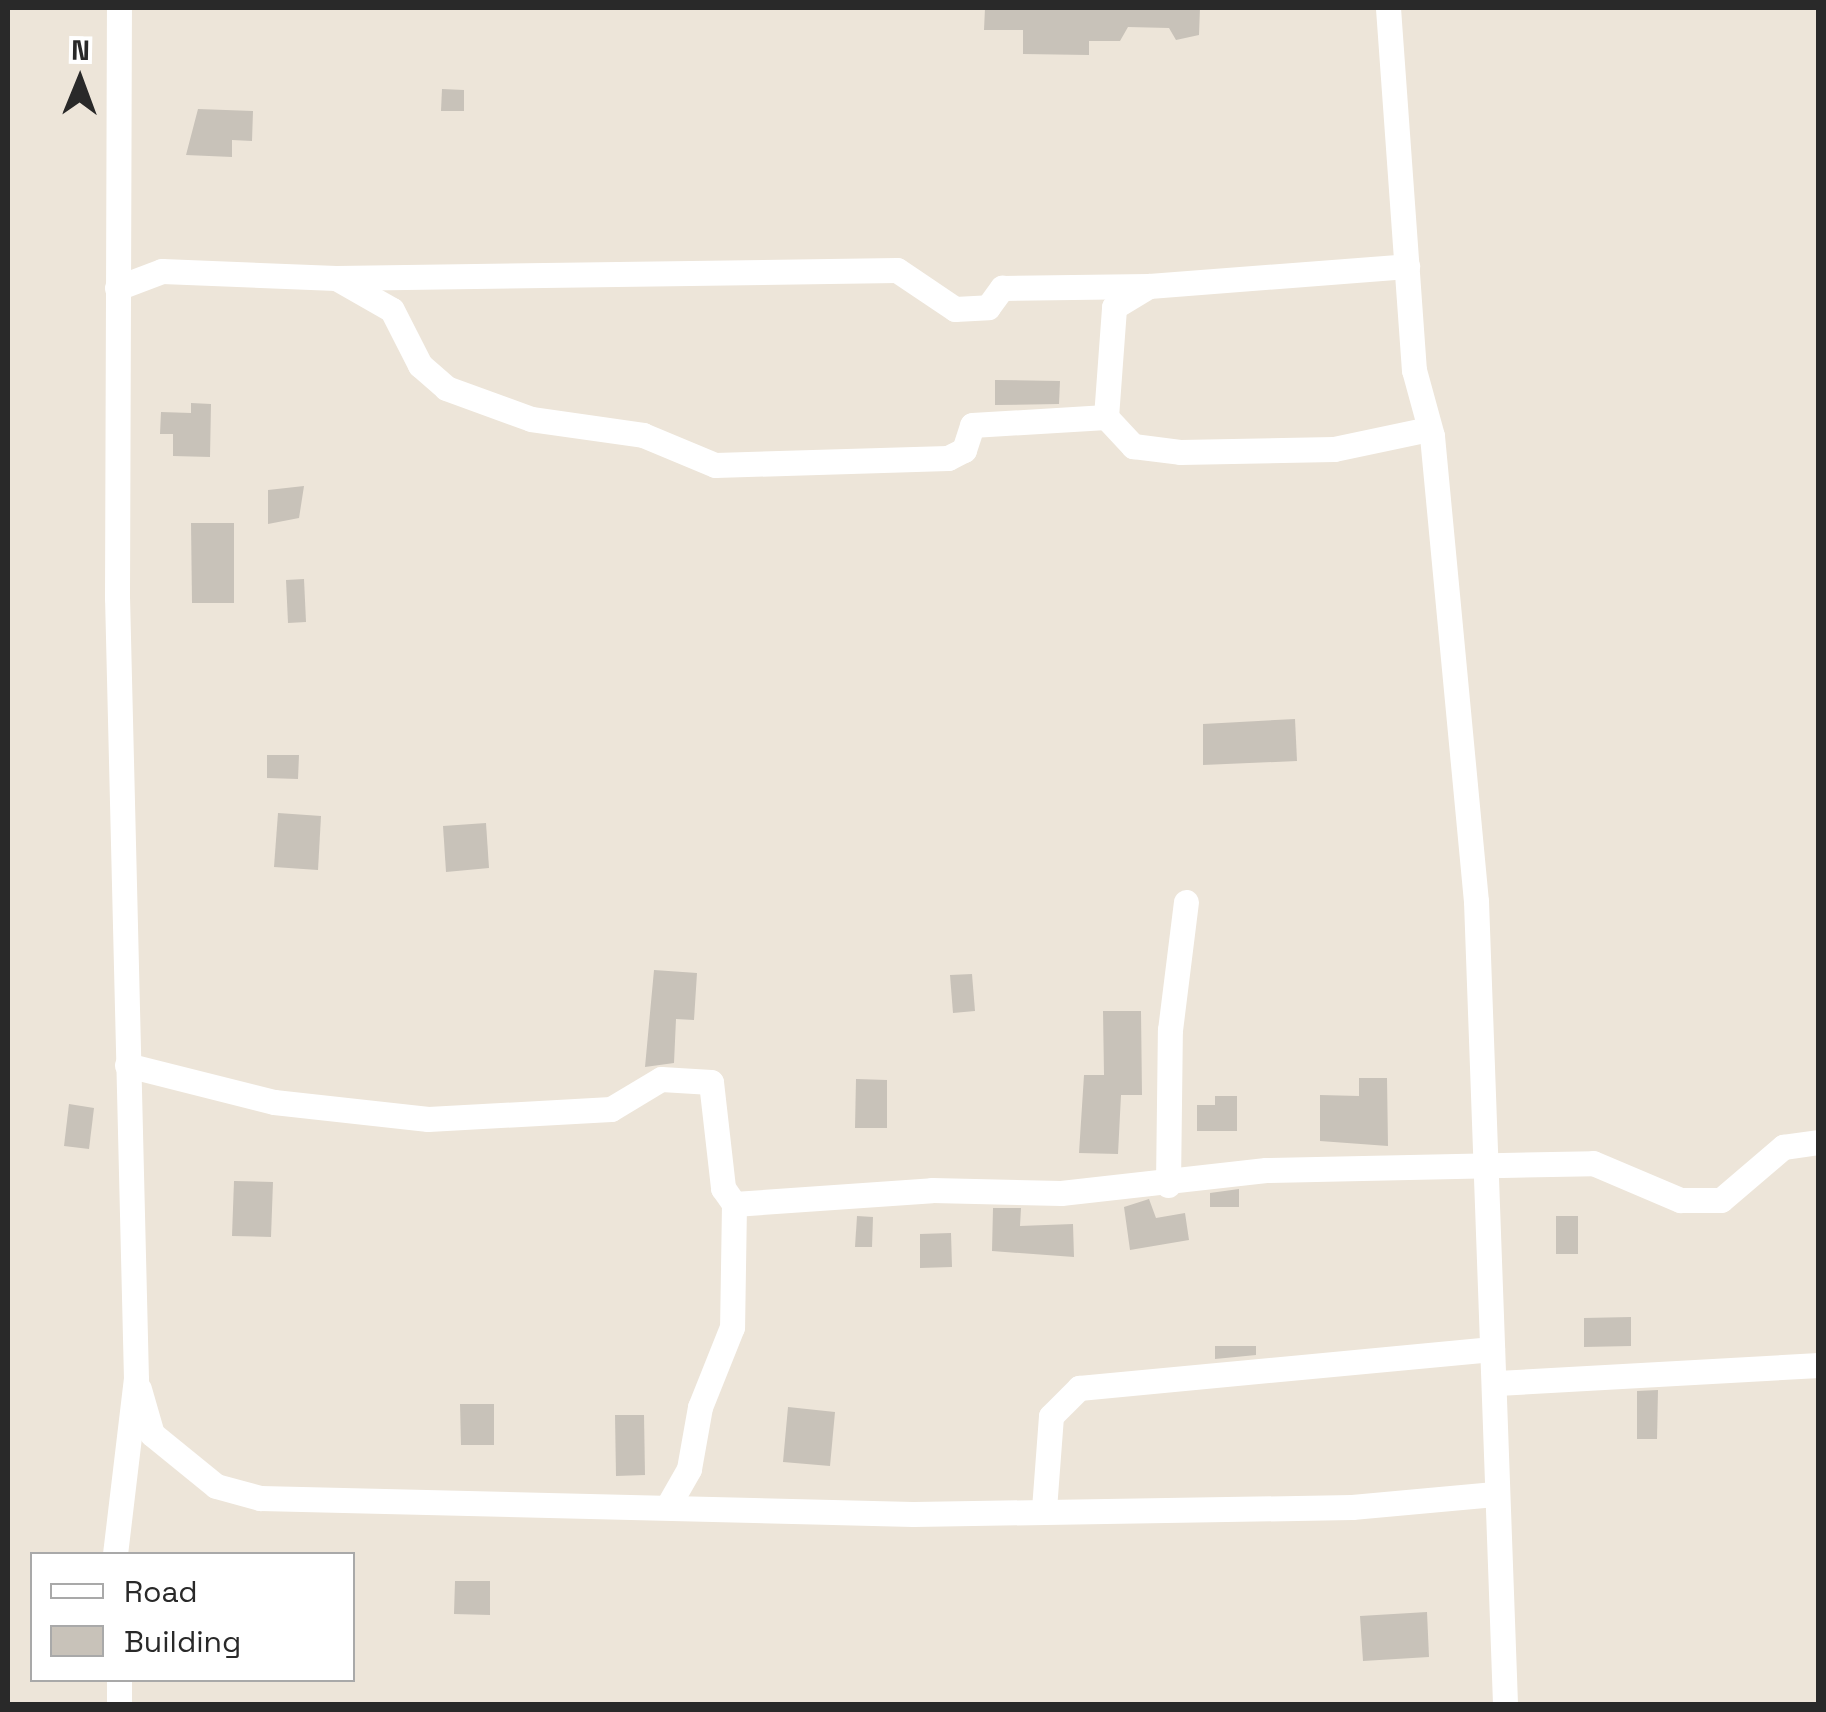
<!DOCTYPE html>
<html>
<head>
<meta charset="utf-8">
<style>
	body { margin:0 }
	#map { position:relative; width:1826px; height:1712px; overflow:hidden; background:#ede5d9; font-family:"Space Grotesk",sans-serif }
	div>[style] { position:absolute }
	.building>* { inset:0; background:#c8c2b9 }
	.minor>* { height:25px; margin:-12.5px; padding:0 12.5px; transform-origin:12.5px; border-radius:12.5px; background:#fff }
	span { translate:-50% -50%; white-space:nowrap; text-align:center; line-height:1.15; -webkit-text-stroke:8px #fff; paint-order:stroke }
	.frame { position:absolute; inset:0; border:10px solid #292929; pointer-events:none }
	.legend { position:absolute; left:30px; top:1552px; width:325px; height:130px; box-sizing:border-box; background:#fff; border:2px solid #a9a9a9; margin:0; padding:12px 18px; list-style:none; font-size:30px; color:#292929 }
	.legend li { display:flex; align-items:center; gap:20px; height:50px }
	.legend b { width:50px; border:2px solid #a9a9a9 }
	.north { position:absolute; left:30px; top:30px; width:100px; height:100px; -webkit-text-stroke:8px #fff; paint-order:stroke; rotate:1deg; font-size:28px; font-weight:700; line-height:40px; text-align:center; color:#292929 }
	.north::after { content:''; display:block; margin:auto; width:35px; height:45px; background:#292929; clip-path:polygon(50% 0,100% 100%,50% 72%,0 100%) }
</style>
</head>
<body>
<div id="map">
	<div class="building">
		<i style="clip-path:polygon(985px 8px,1200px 8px,1199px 35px,1176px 40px,1169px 28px,1128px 27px,1120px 41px,1089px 41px,1089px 55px,1023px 54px,1023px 30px,984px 30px)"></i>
		<i style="clip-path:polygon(442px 89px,464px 90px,464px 111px,441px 111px)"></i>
		<i style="clip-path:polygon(198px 109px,253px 111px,252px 141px,232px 140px,232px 157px,186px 155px)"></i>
		<i style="clip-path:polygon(995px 380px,1060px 381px,1059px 404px,995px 405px)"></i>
		<i style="clip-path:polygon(191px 403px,211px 404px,210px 457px,173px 456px,173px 434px,160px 434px,161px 412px,191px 413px)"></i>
		<i style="clip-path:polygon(304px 486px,299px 518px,268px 524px,268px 490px)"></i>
		<i style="clip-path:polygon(191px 523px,234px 523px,234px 603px,192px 603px)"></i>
		<i style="clip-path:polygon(304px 579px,306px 622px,288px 623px,286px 580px)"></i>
		<i style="clip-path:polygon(1295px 719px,1297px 761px,1203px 765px,1203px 724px)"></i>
		<i style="clip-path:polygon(267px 755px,299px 755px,298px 779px,267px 778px)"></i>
		<i style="clip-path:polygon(278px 813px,321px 816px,318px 870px,274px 867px)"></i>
		<i style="clip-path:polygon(486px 823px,489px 868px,446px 872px,443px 826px)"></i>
		<i style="clip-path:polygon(654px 970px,697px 973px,694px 1020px,676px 1019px,674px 1063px,645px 1067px)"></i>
		<i style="clip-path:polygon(972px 974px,975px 1011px,953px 1013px,950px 975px)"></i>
		<i style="clip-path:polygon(1103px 1011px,1141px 1011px,1142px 1095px,1121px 1095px,1118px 1154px,1079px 1153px,1084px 1075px,1104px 1075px)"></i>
		<i style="clip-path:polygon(1359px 1078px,1387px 1078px,1388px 1146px,1320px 1141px,1320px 1095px,1359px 1096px)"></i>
		<i style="clip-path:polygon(856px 1079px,887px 1080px,887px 1128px,855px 1128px)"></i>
		<i style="clip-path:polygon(1215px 1096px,1237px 1096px,1237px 1131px,1197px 1131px,1197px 1105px,1215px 1105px)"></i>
		<i style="clip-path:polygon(69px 1104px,94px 1108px,89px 1149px,64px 1146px)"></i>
		<i style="clip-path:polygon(234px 1181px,273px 1182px,271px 1237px,232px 1236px)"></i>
		<i style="clip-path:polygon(1239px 1189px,1239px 1207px,1210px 1207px,1210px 1193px)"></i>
		<i style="clip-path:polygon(1149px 1199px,1156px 1218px,1185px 1213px,1189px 1240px,1130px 1250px,1124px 1207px)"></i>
		<i style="clip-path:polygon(993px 1208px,1021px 1208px,1020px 1226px,1073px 1224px,1074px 1257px,992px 1251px)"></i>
		<i style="clip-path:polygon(857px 1216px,873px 1217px,872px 1247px,855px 1247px)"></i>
		<i style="clip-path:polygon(1556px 1216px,1578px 1216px,1578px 1254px,1556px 1254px)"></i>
		<i style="clip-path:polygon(951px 1233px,952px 1267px,920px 1268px,920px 1234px)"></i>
		<i style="clip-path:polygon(1631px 1317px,1631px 1346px,1584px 1347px,1584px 1318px)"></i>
		<i style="clip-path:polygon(1215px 1346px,1256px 1346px,1256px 1355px,1215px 1359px)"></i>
		<i style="clip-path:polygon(1658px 1390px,1657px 1439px,1637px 1439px,1637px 1391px)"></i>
		<i style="clip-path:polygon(460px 1404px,494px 1404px,494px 1445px,461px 1445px)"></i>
		<i style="clip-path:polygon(788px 1407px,835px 1412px,830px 1466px,783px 1462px)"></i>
		<i style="clip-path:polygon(615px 1415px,644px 1415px,645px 1475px,616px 1476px)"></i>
		<i style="clip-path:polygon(455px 1581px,490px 1581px,490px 1615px,454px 1614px)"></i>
		<i style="clip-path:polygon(1427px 1612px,1429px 1657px,1363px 1661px,1360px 1616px)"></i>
	</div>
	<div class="minor">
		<i style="left:1388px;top:8px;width:363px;rotate:85.9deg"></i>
		<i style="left:1414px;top:370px;width:68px;rotate:74.7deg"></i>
		<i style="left:1432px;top:436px;width:467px;rotate:84.6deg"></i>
		<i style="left:1476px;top:901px;width:804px;rotate:87.93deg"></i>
		<i style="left:336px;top:278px;width:64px;rotate:29.7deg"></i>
		<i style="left:392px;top:310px;width:62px;rotate:63deg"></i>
		<i style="left:420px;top:365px;width:35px;rotate:41deg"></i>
		<i style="left:446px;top:388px;width:90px;rotate:20deg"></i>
		<i style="left:531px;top:419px;width:113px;rotate:8.1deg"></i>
		<i style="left:643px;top:435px;width:78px;rotate:22.6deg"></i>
		<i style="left:715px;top:465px;width:233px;rotate:-1.7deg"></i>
		<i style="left:948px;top:458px;width:18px;rotate:-27deg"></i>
		<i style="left:964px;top:450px;width:26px;rotate:-72deg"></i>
		<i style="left:972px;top:425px;width:134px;rotate:-3.4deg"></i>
		<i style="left:1106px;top:417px;width:40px;rotate:47deg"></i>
		<i style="left:1133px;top:446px;width:47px;rotate:7.3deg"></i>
		<i style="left:1180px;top:452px;width:154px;rotate:-1.1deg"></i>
		<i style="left:1334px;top:449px;width:92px;rotate:-11.9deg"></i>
		<i style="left:117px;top:288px;width:48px;rotate:-20.7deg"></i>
		<i style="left:162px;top:271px;width:174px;rotate:2.3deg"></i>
		<i style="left:336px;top:278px;width:561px;rotate:-0.82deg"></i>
		<i style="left:897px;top:270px;width:70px;rotate:33.9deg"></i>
		<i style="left:955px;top:309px;width:33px;rotate:-3deg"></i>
		<i style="left:988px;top:307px;width:24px;rotate:-54deg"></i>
		<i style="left:1002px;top:288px;width:147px;rotate:-0.8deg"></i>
		<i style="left:1106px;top:417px;width:110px;rotate:-85.8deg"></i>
		<i style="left:1114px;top:307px;width:41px;rotate:-31deg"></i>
		<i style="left:1149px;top:286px;width:259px;rotate:-4.4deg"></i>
		<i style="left:127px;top:1065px;width:152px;rotate:14.1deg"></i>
		<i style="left:274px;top:1102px;width:155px;rotate:6.3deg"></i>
		<i style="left:428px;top:1119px;width:183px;rotate:-3.1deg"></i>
		<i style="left:611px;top:1109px;width:58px;rotate:-31deg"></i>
		<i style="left:661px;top:1079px;width:50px;rotate:3.4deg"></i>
		<i style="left:711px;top:1082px;width:107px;rotate:83.5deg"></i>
		<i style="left:723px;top:1188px;width:19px;rotate:55deg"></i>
		<i style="left:734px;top:1204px;width:123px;rotate:90.9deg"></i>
		<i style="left:732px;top:1327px;width:86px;rotate:111.8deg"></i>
		<i style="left:700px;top:1407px;width:63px;rotate:100.1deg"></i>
		<i style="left:689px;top:1469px;width:40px;rotate:119.7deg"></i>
		<i style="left:1168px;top:1185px;width:155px;rotate:-89.3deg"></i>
		<i style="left:1170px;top:1030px;width:129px;rotate:-82.9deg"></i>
		<i style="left:734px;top:1204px;width:198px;rotate:-4deg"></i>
		<i style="left:932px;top:1190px;width:129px;rotate:1.3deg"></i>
		<i style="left:1061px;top:1193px;width:206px;rotate:-6.4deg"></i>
		<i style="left:1266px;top:1170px;width:327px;rotate:-1.2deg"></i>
		<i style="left:1593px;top:1163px;width:95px;rotate:23deg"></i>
		<i style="left:1680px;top:1200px;width:41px"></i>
		<i style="left:1721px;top:1200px;width:82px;rotate:-40.5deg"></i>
		<i style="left:1783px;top:1147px;width:35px;rotate:-8deg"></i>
		<i style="left:1497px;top:1383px;width:322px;rotate:-3.2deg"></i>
		<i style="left:139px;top:1389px;width:47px;rotate:73.9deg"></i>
		<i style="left:152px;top:1434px;width:82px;rotate:39.1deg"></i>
		<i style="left:216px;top:1486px;width:46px;rotate:15.3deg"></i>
		<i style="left:260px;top:1498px;width:653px;rotate:1.4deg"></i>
		<i style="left:913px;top:1514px;width:439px;rotate:-0.9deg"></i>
		<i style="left:1352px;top:1507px;width:143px;rotate:-5.2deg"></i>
		<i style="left:1044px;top:1509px;width:93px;rotate:-85.7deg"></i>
		<i style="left:1051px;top:1416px;width:40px;rotate:-45deg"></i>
		<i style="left:1079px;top:1388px;width:415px;rotate:-5.4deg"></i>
		<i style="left:115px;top:1554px;width:176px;rotate:-83.2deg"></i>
		<i style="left:136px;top:1379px;width:781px;rotate:-91.39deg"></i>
		<i style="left:117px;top:598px;width:590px;rotate:-89.81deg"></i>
		<i style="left:119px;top:1680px;width:24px;rotate:90deg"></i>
	</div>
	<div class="frame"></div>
	<ul class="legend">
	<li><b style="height:12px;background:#fff"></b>Road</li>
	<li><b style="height:28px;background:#c8c2b9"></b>Building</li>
	</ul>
	<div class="north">N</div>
</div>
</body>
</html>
